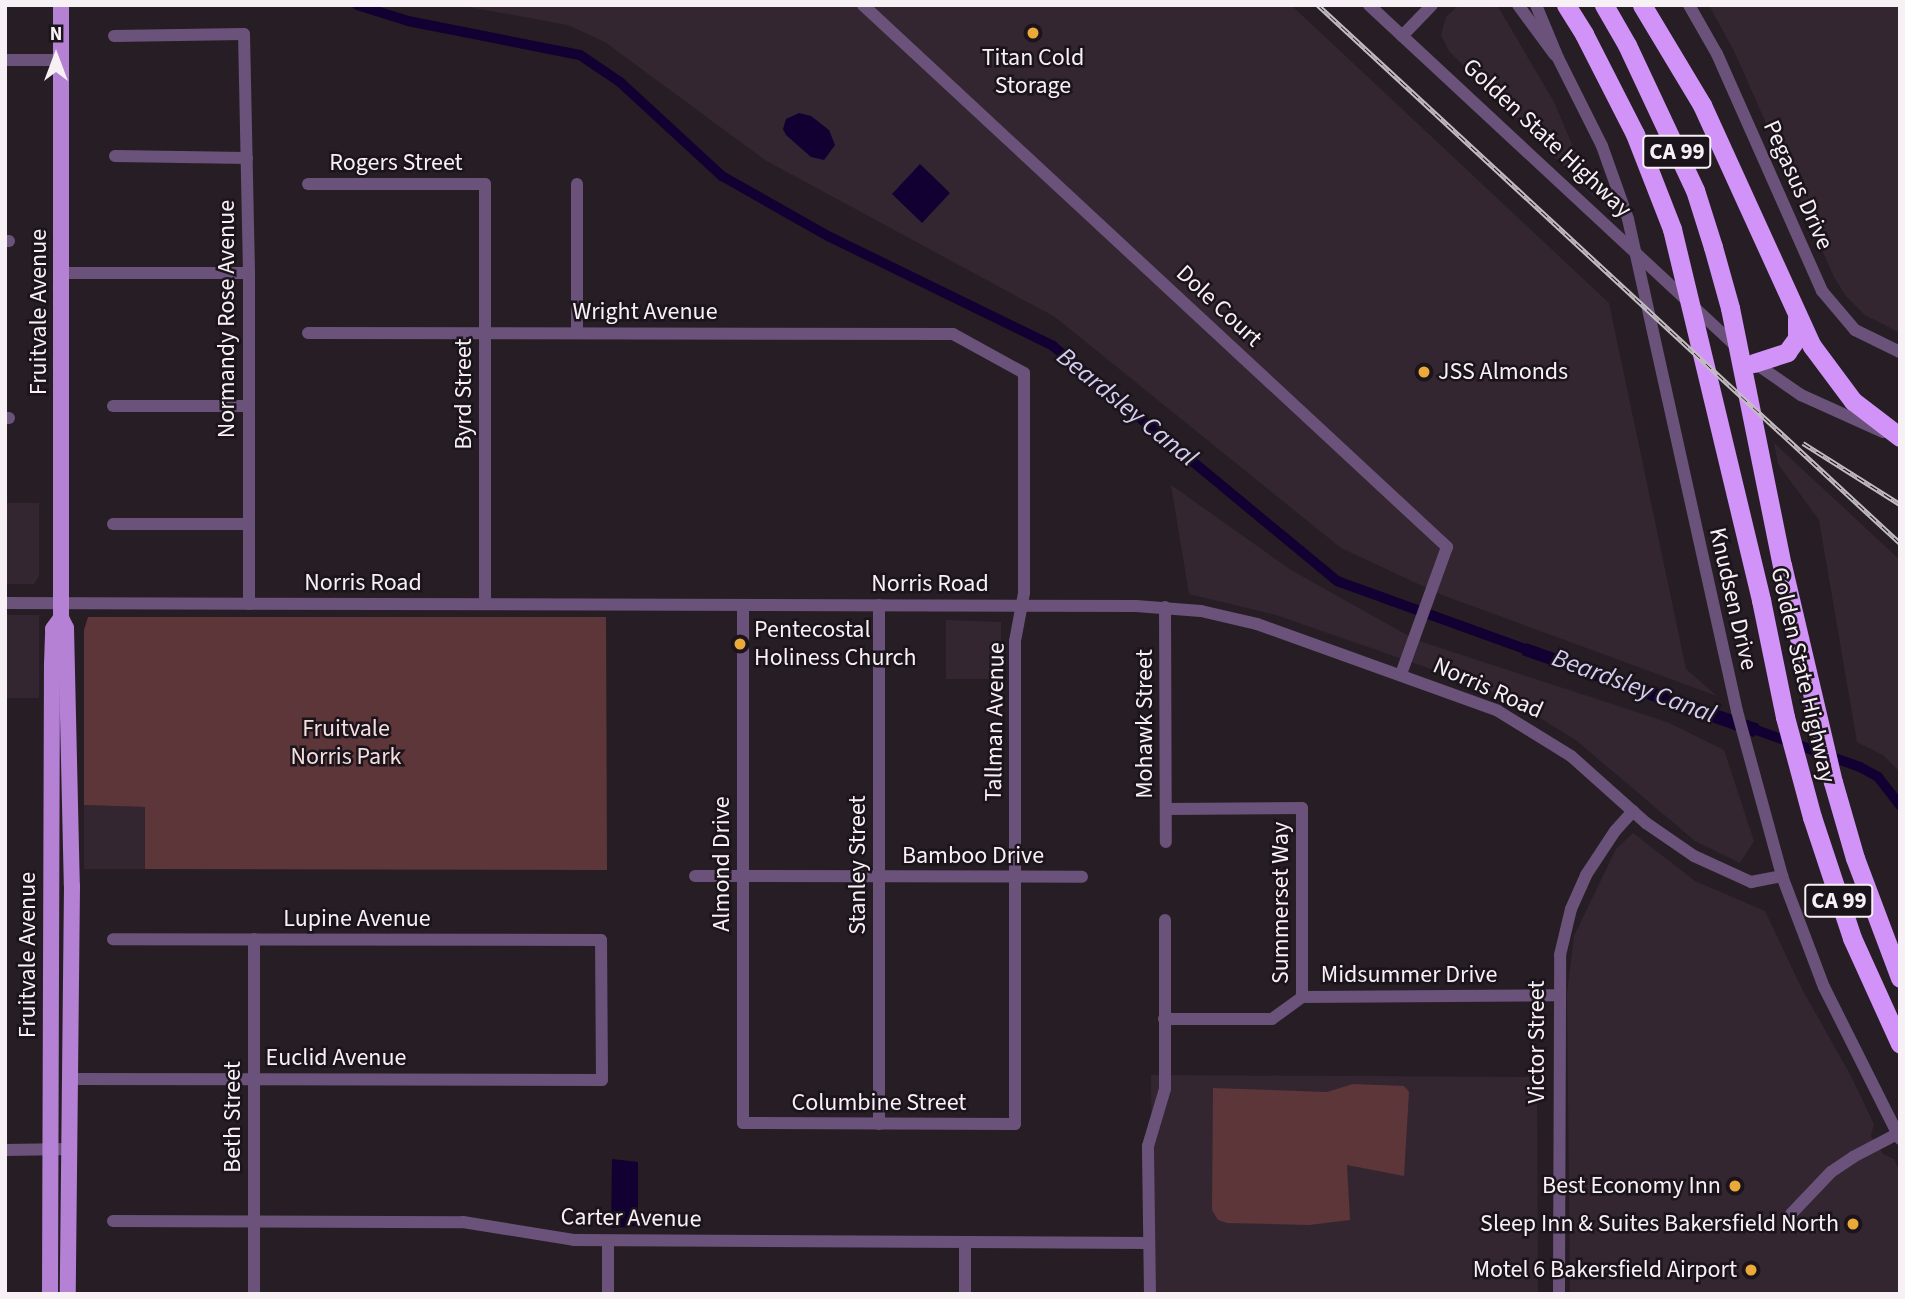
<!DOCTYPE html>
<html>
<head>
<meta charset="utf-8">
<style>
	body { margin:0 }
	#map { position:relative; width:1905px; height:1299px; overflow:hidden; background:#261e24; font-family:"Source Sans 3",sans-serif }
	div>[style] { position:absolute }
	.built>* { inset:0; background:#332631 }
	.green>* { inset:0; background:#5d363a }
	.water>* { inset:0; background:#110031 }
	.canal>* { height:10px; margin:-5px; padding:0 5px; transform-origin:5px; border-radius:5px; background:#110031 }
	.minor>* { height:12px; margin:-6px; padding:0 6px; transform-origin:6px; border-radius:6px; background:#6a527a }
	.major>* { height:16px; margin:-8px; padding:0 8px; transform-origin:8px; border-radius:8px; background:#b481d4 }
	.highway>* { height:19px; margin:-9.5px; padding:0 9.5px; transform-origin:9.5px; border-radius:9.5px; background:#d293f8 }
	.rail>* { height:5px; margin-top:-2.5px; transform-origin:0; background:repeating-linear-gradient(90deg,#1c141b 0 8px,#c4bec3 0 16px); box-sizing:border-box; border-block:2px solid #c4bec3 }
	.dots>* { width:19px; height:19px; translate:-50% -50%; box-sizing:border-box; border:4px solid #1c141b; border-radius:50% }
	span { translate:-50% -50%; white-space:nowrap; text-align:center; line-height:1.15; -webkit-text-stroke:5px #1c141b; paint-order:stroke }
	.shield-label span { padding:2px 5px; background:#1c141b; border:2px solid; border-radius:5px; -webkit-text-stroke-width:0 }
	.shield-label { font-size:23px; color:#f7f1f6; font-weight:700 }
	.poi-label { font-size:24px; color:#f7f1f6 }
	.left { translate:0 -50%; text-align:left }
	.right { translate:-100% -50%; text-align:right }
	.street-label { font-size:24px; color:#f7f1f6 }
	.park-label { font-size:24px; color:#f4dedf }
	.water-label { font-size:26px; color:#d3cef2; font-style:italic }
	.frame { position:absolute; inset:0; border:7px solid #f7f1f6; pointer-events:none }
	.north { position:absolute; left:21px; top:21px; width:70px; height:70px; -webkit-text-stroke:5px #1c141b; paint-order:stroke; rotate:0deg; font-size:19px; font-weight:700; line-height:28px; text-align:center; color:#f7f1f6 }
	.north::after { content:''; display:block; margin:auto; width:24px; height:32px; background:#f7f1f6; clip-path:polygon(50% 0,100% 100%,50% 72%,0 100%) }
</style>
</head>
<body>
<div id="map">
	<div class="built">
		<i style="clip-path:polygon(458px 5px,1291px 5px,1609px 303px,1686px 669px,1717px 696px,1442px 595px,1341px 548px,1055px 317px,765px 160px,605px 42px,568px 25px)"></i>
		<i style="clip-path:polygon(1459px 5px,1497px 5px,1554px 102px,1595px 198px,1449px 51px,1441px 35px,1446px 17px)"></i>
		<i style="clip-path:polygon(1709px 5px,1900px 5px,1900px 333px,1865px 315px,1846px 296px,1834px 277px,1735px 53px)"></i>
		<i style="clip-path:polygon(1774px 443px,1900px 560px,1900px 772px,1883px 755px,1857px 742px,1819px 520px,1778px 464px)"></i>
		<i style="clip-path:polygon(1171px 485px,1291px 570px,1416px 640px,1667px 722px,1724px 750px,1754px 841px,1740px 863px,1695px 841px,1577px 741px,1516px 703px,1477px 685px,1276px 615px,1189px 594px)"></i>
		<i style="clip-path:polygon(5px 503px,39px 503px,39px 576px,34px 584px,5px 584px)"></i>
		<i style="clip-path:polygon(5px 615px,39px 615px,39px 698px,5px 698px)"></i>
		<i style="clip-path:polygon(946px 620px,1001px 622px,1001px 679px,946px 679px)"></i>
		<i style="clip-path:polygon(84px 805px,145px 807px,145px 869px,84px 869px)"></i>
		<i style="clip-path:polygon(1633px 833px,1695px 881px,1765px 911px,1802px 989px,1851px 1076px,1874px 1124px,1871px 1136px,1883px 1154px,1894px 1159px,1900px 1172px,1900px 1294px,1570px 1294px,1567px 993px,1574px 936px,1616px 849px)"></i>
		<i style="clip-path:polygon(1151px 1075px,1537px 1077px,1538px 1294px,1153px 1294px)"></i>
	</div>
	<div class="green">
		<i style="clip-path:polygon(88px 617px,606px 617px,607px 870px,145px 869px,145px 807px,84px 805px,84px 630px)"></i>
		<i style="clip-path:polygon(1353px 1084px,1404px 1086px,1409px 1092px,1404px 1176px,1347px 1165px,1350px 1220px,1309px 1225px,1227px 1223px,1218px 1220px,1212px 1210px,1213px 1088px,1327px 1092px)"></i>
	</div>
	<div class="water">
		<i style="clip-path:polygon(799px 113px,811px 116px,829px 130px,835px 145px,824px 160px,811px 157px,786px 135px,783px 129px,786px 119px)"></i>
		<i style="clip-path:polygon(920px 164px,950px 193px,922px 223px,892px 194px)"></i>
		<i style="clip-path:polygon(1526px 643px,1759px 724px,1754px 737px,1522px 655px)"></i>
		<i style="clip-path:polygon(612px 1159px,638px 1162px,638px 1226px,611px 1228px)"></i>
	</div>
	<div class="canal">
		<i style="left:357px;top:5px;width:53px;rotate:17.4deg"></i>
		<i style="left:408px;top:21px;width:175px;rotate:11.2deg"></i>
		<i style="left:580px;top:55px;width:48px;rotate:34deg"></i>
		<i style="left:620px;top:82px;width:139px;rotate:42.7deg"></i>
		<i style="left:722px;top:176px;width:124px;rotate:29.5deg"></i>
		<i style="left:830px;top:237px;width:248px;rotate:26deg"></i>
		<i style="left:1053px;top:346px;width:369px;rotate:39.6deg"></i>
		<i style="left:1337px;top:581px;width:212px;rotate:19.9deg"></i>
		<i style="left:1745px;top:726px;width:122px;rotate:19.6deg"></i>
		<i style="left:1860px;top:767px;width:21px;rotate:29deg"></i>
		<i style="left:1878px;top:777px;width:36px;rotate:52deg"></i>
	</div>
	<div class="minor">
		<i style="left:863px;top:5px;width:797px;rotate:42.86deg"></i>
		<i style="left:1447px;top:547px;width:135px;rotate:109.9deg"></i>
		<i style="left:1369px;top:5px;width:505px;rotate:42.91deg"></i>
		<i style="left:1518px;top:5px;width:62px;rotate:53.5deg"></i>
		<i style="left:1536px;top:5px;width:57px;rotate:67.5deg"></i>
		<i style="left:1558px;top:58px;width:98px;rotate:63.4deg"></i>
		<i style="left:1602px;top:146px;width:77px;rotate:70.4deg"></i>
		<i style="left:1628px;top:219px;width:504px;rotate:77.51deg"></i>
		<i style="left:1737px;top:711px;width:171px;rotate:74.7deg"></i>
		<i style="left:1782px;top:876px;width:119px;rotate:69.3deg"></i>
		<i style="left:1824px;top:987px;width:170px;rotate:63.4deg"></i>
		<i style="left:1689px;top:5px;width:56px;rotate:60.3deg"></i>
		<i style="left:1717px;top:54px;width:259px;rotate:66.1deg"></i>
		<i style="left:1822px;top:291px;width:51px;rotate:49.8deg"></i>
		<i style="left:1855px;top:330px;width:50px;rotate:26.1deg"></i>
		<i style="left:114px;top:36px;width:130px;rotate:-0.9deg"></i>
		<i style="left:244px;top:34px;width:239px;rotate:88.8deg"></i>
		<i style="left:249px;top:273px;width:331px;rotate:90deg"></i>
		<i style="left:1402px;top:36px;width:43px;rotate:-45.9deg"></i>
		<i style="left:5px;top:60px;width:56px"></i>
		<i style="left:115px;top:156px;width:132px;rotate:0.9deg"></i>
		<i style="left:308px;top:184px;width:177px"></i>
		<i style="left:485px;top:184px;width:420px;rotate:90deg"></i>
		<i style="left:5px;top:241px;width:4px"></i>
		<i style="left:61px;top:273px;width:188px"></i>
		<i style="left:308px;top:333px;width:645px;rotate:0.09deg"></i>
		<i style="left:953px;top:334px;width:81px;rotate:28.8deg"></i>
		<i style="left:1024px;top:373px;width:220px;rotate:90deg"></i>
		<i style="left:1024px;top:593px;width:49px;rotate:100.6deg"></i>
		<i style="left:1015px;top:641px;width:483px;rotate:90deg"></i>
		<i style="left:1015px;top:1124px;width:272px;rotate:-179.8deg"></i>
		<i style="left:743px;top:1123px;width:518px;rotate:-90deg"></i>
		<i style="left:577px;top:333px;width:149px;rotate:-90deg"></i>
		<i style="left:1752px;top:361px;width:60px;rotate:34.8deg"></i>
		<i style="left:1801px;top:395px;width:90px;rotate:24.3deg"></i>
		<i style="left:113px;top:406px;width:136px"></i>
		<i style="left:5px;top:418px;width:4px"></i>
		<i style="left:113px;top:524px;width:136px"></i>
		<i style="left:5px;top:603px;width:1131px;rotate:0.15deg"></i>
		<i style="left:1136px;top:606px;width:65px;rotate:4.4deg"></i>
		<i style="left:1201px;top:611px;width:57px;rotate:13.1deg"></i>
		<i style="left:1257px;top:624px;width:256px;rotate:19.8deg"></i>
		<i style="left:1498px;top:711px;width:86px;rotate:31.7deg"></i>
		<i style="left:1571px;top:756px;width:101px;rotate:41.8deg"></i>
		<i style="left:1646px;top:823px;width:58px;rotate:34.5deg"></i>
		<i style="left:1694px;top:856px;width:63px;rotate:24.5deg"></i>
		<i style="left:1751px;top:882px;width:32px;rotate:-11deg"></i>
		<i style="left:879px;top:605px;width:519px;rotate:90deg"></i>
		<i style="left:1165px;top:607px;width:235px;rotate:89.8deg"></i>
		<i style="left:1166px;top:809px;width:136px;rotate:-0.4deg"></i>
		<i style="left:1302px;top:808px;width:189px;rotate:90deg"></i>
		<i style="left:695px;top:876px;width:387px;rotate:0.1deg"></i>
		<i style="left:254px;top:939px;width:355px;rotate:90deg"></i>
		<i style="left:1302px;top:997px;width:256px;rotate:-0.4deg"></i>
		<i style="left:1164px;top:1019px;width:108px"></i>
		<i style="left:1272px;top:1019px;width:37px;rotate:-36deg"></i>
		<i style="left:70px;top:1079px;width:532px;rotate:0.11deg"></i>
		<i style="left:602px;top:1080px;width:140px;rotate:-90.4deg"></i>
		<i style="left:601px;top:940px;width:488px;rotate:-179.9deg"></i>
		<i style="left:5px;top:1150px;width:65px;rotate:-0.9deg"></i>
		<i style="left:1791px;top:1214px;width:58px;rotate:-46.4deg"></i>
		<i style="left:1831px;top:1172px;width:27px;rotate:-34deg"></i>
		<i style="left:1853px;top:1157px;width:50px;rotate:-27.6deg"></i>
		<i style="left:113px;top:1221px;width:350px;rotate:0.2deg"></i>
		<i style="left:463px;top:1222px;width:112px;rotate:9.2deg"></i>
		<i style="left:574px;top:1240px;width:574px;rotate:0.3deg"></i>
		<i style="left:608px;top:1241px;width:53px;rotate:90deg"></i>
		<i style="left:965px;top:1242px;width:52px;rotate:90deg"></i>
		<i style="left:1150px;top:1294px;width:148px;rotate:-90.8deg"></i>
		<i style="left:1148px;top:1146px;width:59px;rotate:-73.4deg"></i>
		<i style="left:1165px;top:1089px;width:169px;rotate:-90deg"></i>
		<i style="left:1559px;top:1294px;width:339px;rotate:-89.8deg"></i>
		<i style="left:1560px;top:955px;width:47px;rotate:-76.6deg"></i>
		<i style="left:1571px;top:909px;width:37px;rotate:-66deg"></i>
		<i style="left:1586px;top:875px;width:53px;rotate:-56.6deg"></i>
		<i style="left:1615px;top:831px;width:27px;rotate:-48deg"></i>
	</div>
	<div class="major">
		<i style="left:61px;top:5px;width:613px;rotate:90deg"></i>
		<i style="left:61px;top:618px;width:11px;rotate:63deg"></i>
		<i style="left:66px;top:628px;width:258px;rotate:88.7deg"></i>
		<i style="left:72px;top:886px;width:408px;rotate:90.6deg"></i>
		<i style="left:50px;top:1294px;width:630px;rotate:-89.82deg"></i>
		<i style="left:52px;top:664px;width:35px;rotate:-88deg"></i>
		<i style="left:53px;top:629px;width:14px;rotate:-54deg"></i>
	</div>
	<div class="highway">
		<i style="left:1566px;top:5px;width:34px;rotate:58deg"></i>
		<i style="left:1584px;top:34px;width:112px;rotate:63deg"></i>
		<i style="left:1635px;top:134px;width:102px;rotate:68.7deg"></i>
		<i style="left:1672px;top:229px;width:382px;rotate:76.5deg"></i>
		<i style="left:1761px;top:600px;width:119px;rotate:78.4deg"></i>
		<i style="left:1785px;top:717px;width:104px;rotate:74.9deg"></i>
		<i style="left:1812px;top:817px;width:127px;rotate:71.7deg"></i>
		<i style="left:1852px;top:938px;width:116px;rotate:65.6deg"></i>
		<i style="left:1604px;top:5px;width:46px;rotate:60.1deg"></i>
		<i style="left:1627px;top:45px;width:160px;rotate:64.9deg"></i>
		<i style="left:1695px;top:190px;width:60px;rotate:72.5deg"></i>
		<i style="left:1713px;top:247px;width:63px;rotate:74.4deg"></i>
		<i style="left:1730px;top:308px;width:262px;rotate:78.6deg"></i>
		<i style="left:1782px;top:565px;width:223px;rotate:76.8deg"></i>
		<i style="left:1833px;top:782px;width:79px;rotate:73.9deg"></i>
		<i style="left:1855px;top:858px;width:128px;rotate:69.4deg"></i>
		<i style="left:1642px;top:5px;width:117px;rotate:59deg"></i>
		<i style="left:1702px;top:105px;width:265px;rotate:65.5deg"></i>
		<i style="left:1812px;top:346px;width:69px;rotate:53.3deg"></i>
		<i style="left:1853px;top:401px;width:59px;rotate:37.5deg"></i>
		<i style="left:1754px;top:363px;width:35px;rotate:-18deg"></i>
		<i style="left:1787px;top:352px;width:17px;rotate:-54deg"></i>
		<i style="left:1797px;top:338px;width:20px;rotate:-90deg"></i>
	</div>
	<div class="rail">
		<i style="left:1318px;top:5px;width:793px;rotate:42.75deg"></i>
		<i style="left:1803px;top:443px;width:115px;rotate:32.2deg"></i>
	</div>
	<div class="dots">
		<i style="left:1033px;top:33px;background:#eba93a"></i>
		<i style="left:1424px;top:372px;background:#eba93a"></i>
		<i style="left:740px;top:644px;background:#eba93a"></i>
		<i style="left:1735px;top:1186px;background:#eba93a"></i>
		<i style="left:1853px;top:1224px;background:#eba93a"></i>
		<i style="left:1751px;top:1270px;background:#eba93a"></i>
	</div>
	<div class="shield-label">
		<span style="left:1677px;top:152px">CA 99</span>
		<span style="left:1839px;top:901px">CA 99</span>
	</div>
	<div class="poi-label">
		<span style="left:1033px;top:72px">Titan Cold<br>Storage</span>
		<span class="left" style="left:1438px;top:372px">JSS Almonds</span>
		<span class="left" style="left:754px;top:644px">Pentecostal<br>Holiness Church</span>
		<span class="right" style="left:1721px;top:1186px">Best Economy Inn</span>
		<span class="right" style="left:1839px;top:1224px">Sleep Inn &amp; Suites Bakersfield North</span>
		<span class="right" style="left:1737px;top:1270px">Motel 6 Bakersfield Airport</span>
	</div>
	<div class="street-label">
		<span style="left:1547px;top:138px;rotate:43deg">Golden State Highway</span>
		<span style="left:396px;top:163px">Rogers Street</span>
		<span style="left:1798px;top:185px;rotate:66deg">Pegasus Drive</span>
		<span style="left:1219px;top:306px;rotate:43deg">Dole Court</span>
		<span style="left:39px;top:312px;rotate:-90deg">Fruitvale Avenue</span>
		<span style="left:645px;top:312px">Wright Avenue</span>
		<span style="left:227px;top:319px;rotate:-90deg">Normandy Rose Avenue</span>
		<span style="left:464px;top:394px;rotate:-90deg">Byrd Street</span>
		<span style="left:363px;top:583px">Norris Road</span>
		<span style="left:930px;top:584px">Norris Road</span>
		<span style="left:1733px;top:599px;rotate:77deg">Knudsen Drive</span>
		<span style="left:1803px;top:675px;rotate:77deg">Golden State Highway</span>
		<span style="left:1488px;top:688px;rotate:24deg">Norris Road</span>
		<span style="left:995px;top:722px;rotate:-89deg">Tallman Avenue</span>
		<span style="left:1145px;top:724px;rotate:-90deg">Mohawk Street</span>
		<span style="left:973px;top:856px">Bamboo Drive</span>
		<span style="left:722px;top:864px;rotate:-90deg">Almond Drive</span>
		<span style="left:858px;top:865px;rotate:-90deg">Stanley Street</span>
		<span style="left:1281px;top:903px;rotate:-90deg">Summerset Way</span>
		<span style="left:357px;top:919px">Lupine Avenue</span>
		<span style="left:28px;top:955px;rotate:-90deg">Fruitvale Avenue</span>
		<span style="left:1409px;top:975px">Midsummer Drive</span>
		<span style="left:1537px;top:1042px;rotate:-90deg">Victor Street</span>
		<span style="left:336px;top:1058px">Euclid Avenue</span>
		<span style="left:879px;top:1103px">Columbine Street</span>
		<span style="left:233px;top:1117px;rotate:-90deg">Beth Street</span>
		<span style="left:631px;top:1218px;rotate:1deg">Carter Avenue</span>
	</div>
	<div class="park-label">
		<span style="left:346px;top:743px">Fruitvale<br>Norris Park</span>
	</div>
	<div class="water-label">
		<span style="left:1127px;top:407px;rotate:39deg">Beardsley Canal</span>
		<span style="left:1634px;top:686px;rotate:20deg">Beardsley Canal</span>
	</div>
	<div class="frame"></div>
	<div class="north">N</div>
</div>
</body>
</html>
